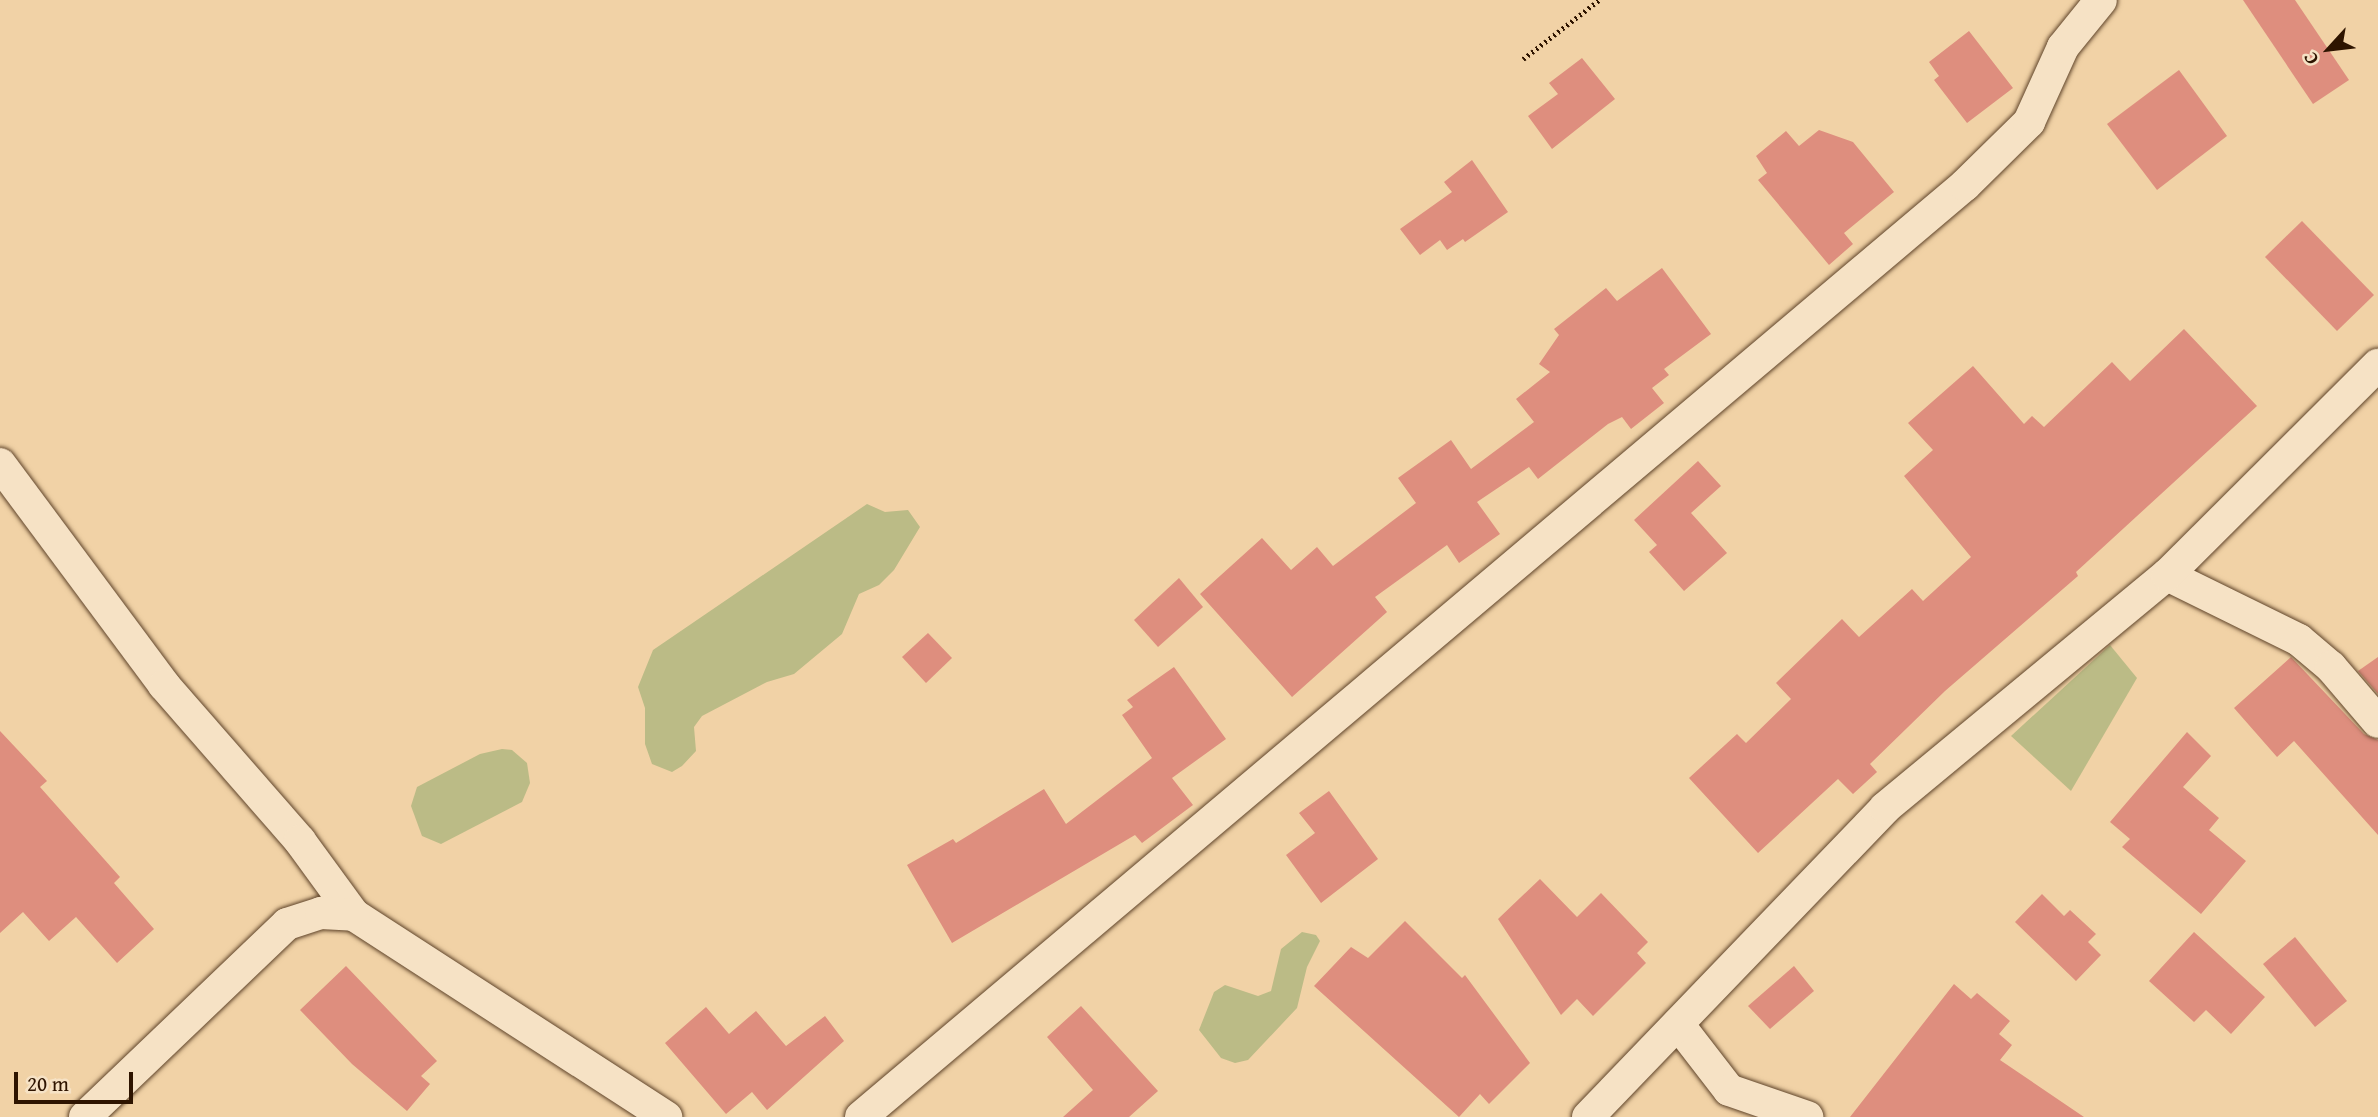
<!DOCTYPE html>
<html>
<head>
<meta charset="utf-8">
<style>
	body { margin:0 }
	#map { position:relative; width:2378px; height:1117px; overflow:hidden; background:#f1d2a6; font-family:"Gentium Book Plus",serif }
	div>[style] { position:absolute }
	.green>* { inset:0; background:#bbbb86 }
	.building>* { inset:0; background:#de8e7e }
	.path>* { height:4.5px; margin-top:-2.25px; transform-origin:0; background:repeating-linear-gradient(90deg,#2e1400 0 2px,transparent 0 5.5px) }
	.roads { filter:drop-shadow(0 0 2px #5f442a) drop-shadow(0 0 2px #5f442a) }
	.street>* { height:32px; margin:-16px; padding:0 16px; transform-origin:16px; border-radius:16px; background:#f6e2c5 }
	span { translate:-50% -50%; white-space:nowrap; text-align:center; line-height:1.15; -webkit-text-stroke:7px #f6e2c5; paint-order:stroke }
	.north { position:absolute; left:2294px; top:14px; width:70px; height:70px; -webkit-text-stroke:5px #f6e2c5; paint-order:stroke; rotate:243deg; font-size:19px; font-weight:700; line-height:28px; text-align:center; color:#2e1400 }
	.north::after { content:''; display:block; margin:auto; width:24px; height:32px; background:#2e1400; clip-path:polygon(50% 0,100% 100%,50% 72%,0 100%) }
	.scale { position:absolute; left:14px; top:1072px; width:119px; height:32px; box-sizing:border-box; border:4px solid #2e1400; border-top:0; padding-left:9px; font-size:21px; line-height:24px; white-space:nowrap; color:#2e1400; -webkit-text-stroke:5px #f6e2c5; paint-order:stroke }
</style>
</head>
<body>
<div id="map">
	<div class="green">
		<i style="clip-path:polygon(867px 504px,885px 512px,908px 510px,920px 527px,894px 570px,879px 585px,859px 594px,842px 634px,794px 674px,767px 682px,702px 716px,694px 727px,696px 751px,682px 766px,672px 772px,652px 764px,645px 744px,645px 708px,638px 687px,653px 650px)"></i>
		<i style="clip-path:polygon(2110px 645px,2137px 678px,2071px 791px,2011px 736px)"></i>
		<i style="clip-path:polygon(502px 749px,512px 750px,527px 763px,530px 783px,522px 802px,441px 844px,422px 836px,411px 806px,417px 787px,480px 754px)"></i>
		<i style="clip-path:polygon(1302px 932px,1316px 935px,1320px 941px,1307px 967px,1297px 1008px,1248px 1060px,1235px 1063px,1221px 1058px,1199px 1030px,1214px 992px,1225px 985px,1258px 996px,1271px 991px,1281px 949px)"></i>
	</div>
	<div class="building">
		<i style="clip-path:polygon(2243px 0,2295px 0,2349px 80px,2313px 104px)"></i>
		<i style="clip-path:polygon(1969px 31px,2013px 88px,1967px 123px,1934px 80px,1939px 76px,1929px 62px)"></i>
		<i style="clip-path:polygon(1582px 58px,1615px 99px,1552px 149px,1528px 116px,1558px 94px,1549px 83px)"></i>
		<i style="clip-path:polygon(2179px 70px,2227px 136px,2157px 190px,2107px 124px)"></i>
		<i style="clip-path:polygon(1819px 130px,1853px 142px,1894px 192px,1844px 233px,1853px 244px,1829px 265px,1758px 180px,1767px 173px,1756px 156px,1786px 131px,1799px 146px)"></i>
		<i style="clip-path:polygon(1472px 160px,1508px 212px,1465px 242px,1463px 239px,1447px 250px,1440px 240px,1420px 255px,1400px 229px,1452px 192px,1444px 182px)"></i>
		<i style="clip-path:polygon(2302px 221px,2374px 295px,2337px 331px,2265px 257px)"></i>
		<i style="clip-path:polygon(1662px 268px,1711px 334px,1664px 369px,1669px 375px,1652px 388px,1664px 403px,1631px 429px,1622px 417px,1608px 424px,1538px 479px,1529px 467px,1477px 502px,1500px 534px,1459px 563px,1447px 545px,1375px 597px,1387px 612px,1292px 697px,1200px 594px,1262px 538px,1291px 570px,1317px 547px,1333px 566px,1416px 503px,1398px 478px,1451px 440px,1471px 469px,1534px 422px,1516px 399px,1550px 372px,1539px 364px,1559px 335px,1554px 329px,1606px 288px,1617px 301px)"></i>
		<i style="clip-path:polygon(2184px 329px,2257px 406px,2076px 572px,2078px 576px,1945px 691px,1870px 764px,1877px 772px,1853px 794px,1838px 779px,1758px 853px,1689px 778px,1737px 734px,1746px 743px,1791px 699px,1776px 683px,1842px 619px,1859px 637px,1912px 589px,1923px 601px,1971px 557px,1904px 476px,1933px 450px,1908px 423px,1973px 366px,2024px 424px,2032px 416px,2044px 427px,2112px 362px,2130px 381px)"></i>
		<i style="clip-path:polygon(1698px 461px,1721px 486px,1691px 513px,1727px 553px,1684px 591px,1649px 552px,1657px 545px,1634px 520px)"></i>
		<i style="clip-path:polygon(1179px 578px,1203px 607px,1158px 647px,1134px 620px)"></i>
		<i style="clip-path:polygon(928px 633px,952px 658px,926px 683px,902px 657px)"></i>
		<i style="clip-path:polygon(2291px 657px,2364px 734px,2378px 740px,2378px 835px,2294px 741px,2277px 757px,2234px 708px)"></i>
		<i style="clip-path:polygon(2378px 657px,2378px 694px,2358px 671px)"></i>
		<i style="clip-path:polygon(1174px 667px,1226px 739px,1172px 778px,1193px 805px,1142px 843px,1135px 835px,952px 943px,907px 865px,953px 839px,956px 843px,1044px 789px,1066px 824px,1152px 758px,1122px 715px,1133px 707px,1127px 700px)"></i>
		<i style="clip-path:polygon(0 731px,47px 781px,40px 787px,120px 877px,114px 883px,154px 929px,117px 963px,76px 917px,49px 941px,23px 912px,0 933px)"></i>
		<i style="clip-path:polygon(2187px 732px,2211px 756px,2183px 787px,2219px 818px,2209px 830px,2246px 861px,2201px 914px,2122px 847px,2130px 839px,2110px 822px)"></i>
		<i style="clip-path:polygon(1329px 791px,1378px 859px,1321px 903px,1286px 855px,1315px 833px,1299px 813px)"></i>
		<i style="clip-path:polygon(1540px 879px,1577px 917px,1601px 893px,1648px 942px,1637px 953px,1646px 963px,1593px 1016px,1577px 999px,1561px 1015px,1498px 919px)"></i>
		<i style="clip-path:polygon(2042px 894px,2064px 916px,2070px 910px,2096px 934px,2088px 942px,2101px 955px,2076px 981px,2015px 922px)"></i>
		<i style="clip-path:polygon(1405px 921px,1462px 978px,1465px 975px,1530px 1063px,1489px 1104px,1480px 1094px,1459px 1117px,1314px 986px,1351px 947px,1368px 958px)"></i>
		<i style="clip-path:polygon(2194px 932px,2265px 997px,2231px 1034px,2206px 1010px,2194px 1022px,2149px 981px)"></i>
		<i style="clip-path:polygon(2295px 937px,2347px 1001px,2315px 1027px,2263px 964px)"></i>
		<i style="clip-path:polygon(346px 966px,437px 1061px,421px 1076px,430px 1084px,407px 1111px,352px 1064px,300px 1010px)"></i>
		<i style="clip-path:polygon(1794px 966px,1814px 991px,1770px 1029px,1748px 1006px)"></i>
		<i style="clip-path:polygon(1954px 984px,1971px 999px,1977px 993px,2010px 1021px,1999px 1034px,2012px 1045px,2000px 1060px,2084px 1117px,1850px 1117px)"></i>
		<i style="clip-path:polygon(1081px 1006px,1158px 1091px,1129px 1117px,1063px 1117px,1093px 1090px,1047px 1037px)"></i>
		<i style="clip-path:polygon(706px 1007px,729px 1034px,756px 1011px,786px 1046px,825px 1016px,844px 1041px,767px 1110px,752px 1092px,726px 1114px,665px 1043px)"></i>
	</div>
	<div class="path">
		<i style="left:1523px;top:59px;width:96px;rotate:-37.8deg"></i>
	</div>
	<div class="roads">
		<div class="street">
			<i style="left:0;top:464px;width:275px;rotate:53.4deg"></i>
			<i style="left:164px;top:685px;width:207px;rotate:48.9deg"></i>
			<i style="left:300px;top:841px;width:92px;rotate:53.9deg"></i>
			<i style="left:354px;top:915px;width:372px;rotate:32.9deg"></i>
			<i style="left:2167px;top:575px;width:147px;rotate:26.2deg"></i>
			<i style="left:2299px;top:640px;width:42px;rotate:40.2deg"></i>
			<i style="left:2331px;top:667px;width:72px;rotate:49.5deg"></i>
			<i style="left:1678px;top:1024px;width:83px;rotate:52.3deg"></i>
			<i style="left:1729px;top:1090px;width:83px;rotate:19.1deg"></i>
			<i style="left:85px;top:1117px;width:279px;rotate:-43.7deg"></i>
			<i style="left:287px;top:924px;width:36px;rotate:-18deg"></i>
			<i style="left:321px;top:913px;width:33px;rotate:3deg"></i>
			<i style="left:861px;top:1117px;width:1445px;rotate:-40.17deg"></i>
			<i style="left:1965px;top:185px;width:90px;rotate:-44.5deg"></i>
			<i style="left:2029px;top:122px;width:82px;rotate:-65.6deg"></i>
			<i style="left:2063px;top:47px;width:60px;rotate:-51deg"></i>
			<i style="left:1588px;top:1117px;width:429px;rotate:-46.1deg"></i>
			<i style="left:1885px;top:808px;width:366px;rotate:-39.6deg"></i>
			<i style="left:2167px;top:575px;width:298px;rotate:-44.9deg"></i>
		</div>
	</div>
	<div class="north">С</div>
	<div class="scale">20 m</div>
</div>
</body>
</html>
